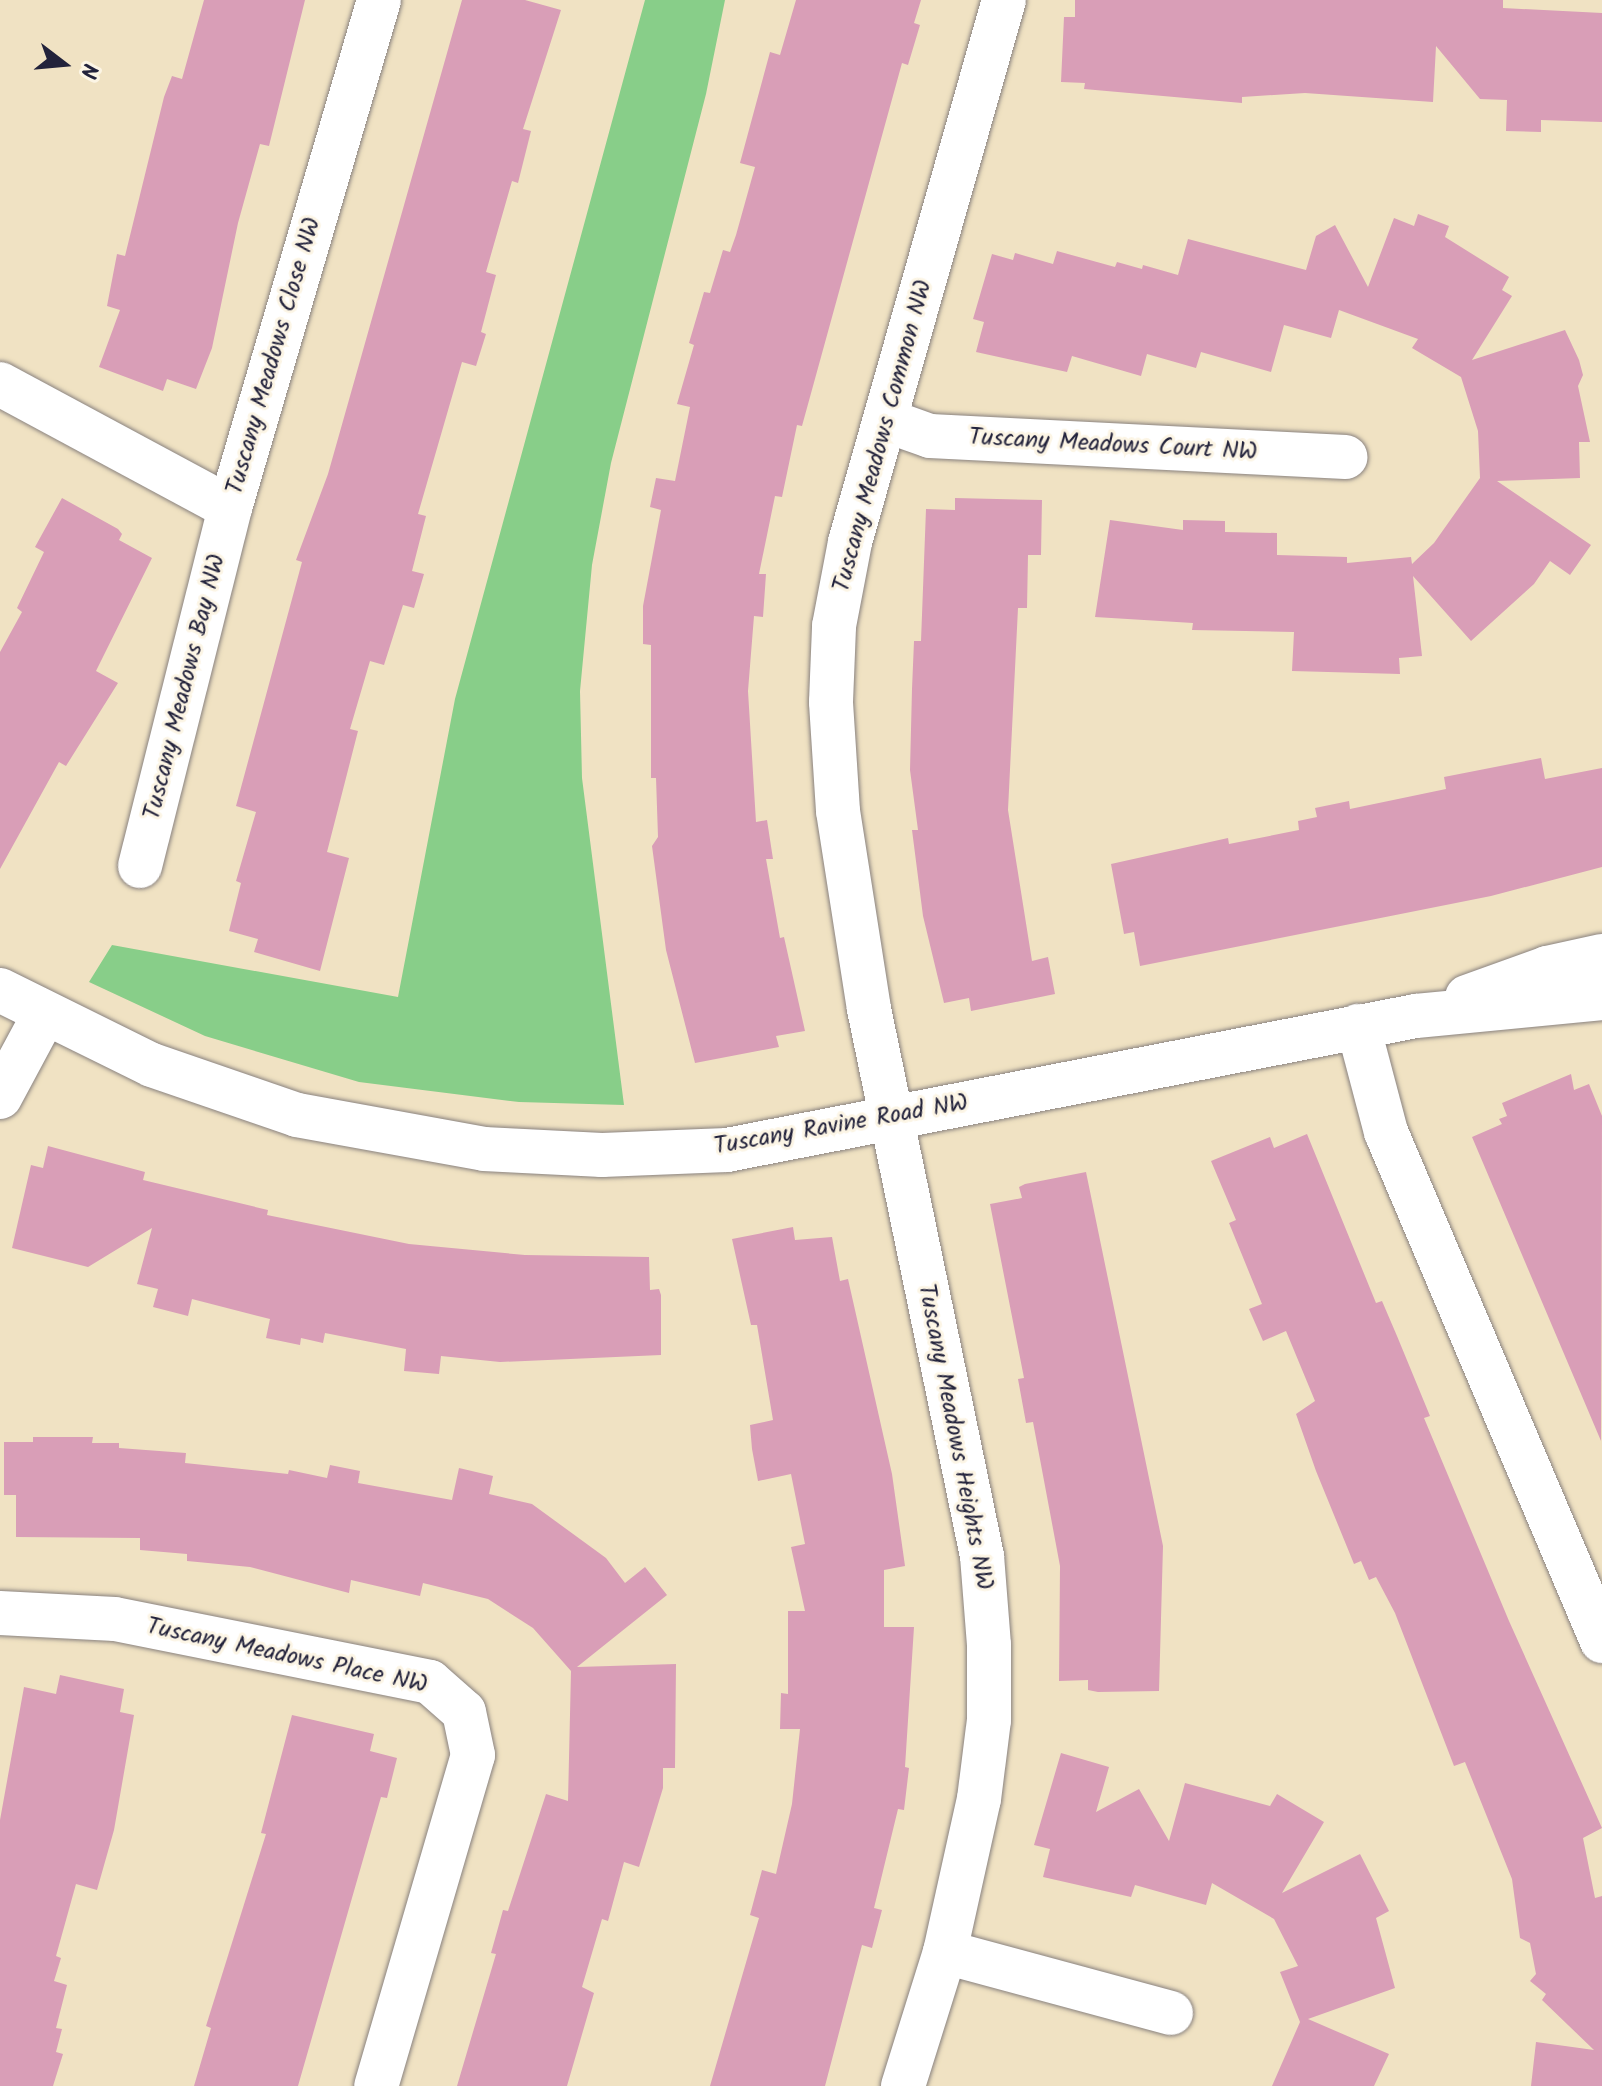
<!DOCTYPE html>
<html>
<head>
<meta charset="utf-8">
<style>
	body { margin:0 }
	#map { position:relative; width:1602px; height:2086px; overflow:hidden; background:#f0e2c3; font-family:Kalam,sans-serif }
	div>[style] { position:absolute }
	.green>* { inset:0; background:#88ce89 }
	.building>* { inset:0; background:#d99eb7 }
	.roads { filter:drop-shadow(0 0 2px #89827f) drop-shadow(0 0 2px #89827f) }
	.minor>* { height:44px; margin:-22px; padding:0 22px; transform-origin:22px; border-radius:22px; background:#fff }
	span { translate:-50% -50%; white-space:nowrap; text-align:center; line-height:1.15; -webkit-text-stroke:6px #fcf5e5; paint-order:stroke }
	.street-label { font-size:24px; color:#22223b }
	.north { position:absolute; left:24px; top:24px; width:80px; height:80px; -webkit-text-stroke:6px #fcf5e5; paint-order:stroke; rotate:106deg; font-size:22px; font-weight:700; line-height:32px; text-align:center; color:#22223b }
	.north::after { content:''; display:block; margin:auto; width:28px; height:36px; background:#22223b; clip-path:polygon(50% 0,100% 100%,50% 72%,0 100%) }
</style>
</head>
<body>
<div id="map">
	<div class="green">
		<i style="clip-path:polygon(645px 0,725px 0,706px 94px,611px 463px,592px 565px,580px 691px,582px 778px,624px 1105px,519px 1102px,359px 1082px,205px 1036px,89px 982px,112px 945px,398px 997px,455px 699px)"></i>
	</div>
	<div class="building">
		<i style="clip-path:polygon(204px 0,305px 0,269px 146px,260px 144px,238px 223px,212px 348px,196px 389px,167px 379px,163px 391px,99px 367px,120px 310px,107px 306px,117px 254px,125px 256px,164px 97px,172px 76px,182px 79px)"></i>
		<i style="clip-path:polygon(462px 0,525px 0,561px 10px,523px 129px,531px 131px,518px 183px,512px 181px,486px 272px,496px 275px,481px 332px,486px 334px,476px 366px,462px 362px,418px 514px,426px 516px,412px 571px,424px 574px,414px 608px,403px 605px,384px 665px,370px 661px,350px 729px,358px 731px,327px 852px,349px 858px,320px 971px,254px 952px,258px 939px,229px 931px,241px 883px,236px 881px,256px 812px,236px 806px,302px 562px,296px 560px,328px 474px)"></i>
		<i style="clip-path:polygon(796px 0,921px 0,914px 23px,920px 25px,908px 65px,902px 63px,802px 426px,797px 425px,782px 497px,775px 496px,759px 574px,766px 574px,763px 617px,754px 616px,748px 691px,756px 822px,767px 820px,773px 859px,766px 859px,780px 938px,784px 937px,805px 1031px,776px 1036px,779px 1047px,695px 1063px,666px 950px,652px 846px,658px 837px,656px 778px,651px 778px,651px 645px,643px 644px,643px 606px,661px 510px,650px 507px,656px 478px,675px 481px,690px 407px,677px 404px,694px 345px,689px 343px,704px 292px,710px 293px,723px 250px,730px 252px,736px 235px,755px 167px,740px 163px,770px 52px,780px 55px)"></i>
		<i style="clip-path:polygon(1075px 0,1503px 0,1503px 8px,1602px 13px,1602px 122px,1541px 120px,1541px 132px,1506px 131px,1507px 100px,1480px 99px,1436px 46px,1433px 102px,1305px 93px,1242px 97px,1242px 103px,1084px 89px,1085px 83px,1061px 82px,1064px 17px,1075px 17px)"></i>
		<i style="clip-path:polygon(1418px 214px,1449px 226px,1445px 237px,1509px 277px,1502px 290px,1512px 296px,1472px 360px,1565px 330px,1579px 360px,1583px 375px,1578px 386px,1590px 442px,1579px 442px,1580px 478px,1497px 481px,1591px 545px,1570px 575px,1550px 561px,1534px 584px,1471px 641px,1413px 576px,1422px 656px,1399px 658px,1400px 674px,1292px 671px,1294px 632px,1192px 630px,1193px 623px,1095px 617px,1110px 520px,1183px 530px,1183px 520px,1225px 521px,1225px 532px,1277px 533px,1277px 555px,1347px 557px,1347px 563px,1411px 557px,1412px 564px,1434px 543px,1480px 478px,1478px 431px,1461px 377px,1412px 348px,1418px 339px,1339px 310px,1331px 338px,1284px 325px,1271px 372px,1201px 352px,1196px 368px,1147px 354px,1141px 376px,1072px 356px,1067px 372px,976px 352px,984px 322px,973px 319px,992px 254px,1013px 260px,1015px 253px,1053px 264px,1057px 251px,1115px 267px,1117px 262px,1142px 269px,1143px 265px,1178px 275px,1188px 239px,1306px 270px,1316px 236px,1335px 225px,1368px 287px,1394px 218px,1414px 226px)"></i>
		<i style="clip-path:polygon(62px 498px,118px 529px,122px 534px,119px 540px,152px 558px,96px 671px,118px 683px,66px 766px,59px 762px,0 869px,0 652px,22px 612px,17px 608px,44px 552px,35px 547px)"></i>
		<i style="clip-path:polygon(955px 498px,1042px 500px,1041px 555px,1028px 555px,1027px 608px,1018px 608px,1008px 810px,1032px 961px,1048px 957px,1055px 994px,971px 1011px,969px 998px,944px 1003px,923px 916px,912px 830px,918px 830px,910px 770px,912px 689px,914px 641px,921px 641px,926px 509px,955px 510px)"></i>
		<i style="clip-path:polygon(1541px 758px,1545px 779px,1602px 768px,1602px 867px,1491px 896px,1140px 966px,1134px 932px,1124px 934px,1111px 864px,1228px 838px,1229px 844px,1299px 830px,1298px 821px,1317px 817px,1315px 808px,1349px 801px,1350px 809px,1446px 789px,1444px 777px)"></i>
		<i style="clip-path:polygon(1571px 1074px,1574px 1090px,1589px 1084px,1602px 1116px,1601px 1441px,1472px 1137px,1502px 1124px,1499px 1119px,1507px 1116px,1502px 1103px)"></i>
		<i style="clip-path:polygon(1307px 1134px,1376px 1303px,1382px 1301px,1397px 1336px,1430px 1416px,1424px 1418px,1509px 1621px,1602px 1828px,1583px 1838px,1595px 1898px,1602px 1896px,1602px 2086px,1531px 2086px,1536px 2042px,1594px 2050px,1542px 2000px,1546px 1994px,1530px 1981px,1536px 1974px,1530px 1943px,1520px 1938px,1512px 1879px,1465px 1762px,1454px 1766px,1395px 1613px,1376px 1577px,1369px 1580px,1361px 1561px,1354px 1564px,1316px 1471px,1296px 1414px,1315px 1401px,1286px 1331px,1263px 1341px,1249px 1309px,1262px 1304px,1229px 1223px,1236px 1220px,1211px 1161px,1270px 1137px,1274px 1148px)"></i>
		<i style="clip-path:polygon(48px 1146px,145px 1172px,143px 1180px,268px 1210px,267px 1215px,409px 1244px,525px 1255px,649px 1257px,650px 1290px,659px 1289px,661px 1295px,661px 1355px,500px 1362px,441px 1356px,439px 1374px,404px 1371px,406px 1349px,325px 1333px,323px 1343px,301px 1338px,300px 1345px,266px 1338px,270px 1319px,192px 1299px,188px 1316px,153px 1307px,158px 1289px,137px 1284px,152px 1228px,88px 1267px,12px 1248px,31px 1165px,43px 1168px)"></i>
		<i style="clip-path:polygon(1086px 1172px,1163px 1546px,1159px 1691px,1098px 1692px,1088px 1690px,1088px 1680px,1059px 1681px,1060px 1566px,1033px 1422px,1026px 1423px,1018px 1379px,1024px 1378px,990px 1204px,1022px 1198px,1019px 1187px,1025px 1184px)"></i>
		<i style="clip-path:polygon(793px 1227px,795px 1240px,832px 1237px,840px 1281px,848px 1279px,892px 1474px,905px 1566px,884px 1570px,884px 1627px,914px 1627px,905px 1767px,909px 1768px,904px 1810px,898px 1809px,874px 1908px,882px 1910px,872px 1948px,862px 1945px,825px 2086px,710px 2086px,759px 1918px,750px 1915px,762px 1870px,776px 1874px,792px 1804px,800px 1729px,780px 1729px,781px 1693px,788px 1694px,788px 1611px,805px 1611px,791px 1547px,805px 1544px,791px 1474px,758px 1481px,752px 1449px,750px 1425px,773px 1420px,757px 1325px,751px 1325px,732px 1239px)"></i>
		<i style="clip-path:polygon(33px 1437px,93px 1437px,92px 1443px,119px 1443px,119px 1448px,186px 1453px,185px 1463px,288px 1474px,289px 1470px,327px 1478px,330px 1465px,360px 1471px,358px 1483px,452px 1500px,459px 1468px,493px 1476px,489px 1494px,532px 1504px,606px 1558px,625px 1583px,645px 1567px,667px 1595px,577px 1667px,676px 1664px,675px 1768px,663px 1768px,663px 1788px,639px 1867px,624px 1862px,608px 1921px,602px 1919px,582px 1987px,594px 1993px,567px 2086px,457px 2086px,496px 1954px,491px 1953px,503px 1910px,508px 1911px,546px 1794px,568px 1801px,571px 1671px,533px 1628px,488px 1599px,423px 1583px,420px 1596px,351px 1580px,349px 1593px,250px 1567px,187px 1561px,187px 1554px,140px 1550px,140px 1538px,16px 1537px,16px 1495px,4px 1495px,4px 1442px,33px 1442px)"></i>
		<i style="clip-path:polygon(60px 1675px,124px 1689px,120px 1712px,134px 1715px,114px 1830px,97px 1890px,76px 1884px,56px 1956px,61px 1958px,54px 1981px,67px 1985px,56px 2028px,62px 2029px,56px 2052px,63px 2054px,53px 2086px,0 2086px,0 1820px,24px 1687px,56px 1694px)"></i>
		<i style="clip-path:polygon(292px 1715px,374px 1734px,370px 1751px,397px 1758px,387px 1798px,381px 1797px,298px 2086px,194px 2086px,211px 2028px,206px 2026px,266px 1834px,261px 1833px)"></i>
		<i style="clip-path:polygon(1061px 1753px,1109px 1767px,1096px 1812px,1139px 1789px,1169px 1841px,1185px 1783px,1270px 1806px,1277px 1794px,1324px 1822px,1282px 1893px,1360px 1854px,1389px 1911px,1376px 1918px,1395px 1988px,1308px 2019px,1389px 2054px,1374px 2086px,1272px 2086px,1300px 2022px,1280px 1972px,1298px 1966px,1274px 1919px,1212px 1883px,1206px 1905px,1135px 1885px,1131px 1897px,1043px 1877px,1050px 1849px,1034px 1845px)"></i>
	</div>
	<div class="roads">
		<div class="minor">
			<i style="left:0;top:384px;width:261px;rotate:28.3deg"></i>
			<i style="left:885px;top:420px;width:48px;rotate:19.6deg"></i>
			<i style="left:930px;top:436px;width:416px;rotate:2.9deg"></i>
			<i style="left:140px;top:866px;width:369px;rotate:-75.9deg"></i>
			<i style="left:230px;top:508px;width:529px;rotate:-73.65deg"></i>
			<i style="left:0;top:990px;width:169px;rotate:26.3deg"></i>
			<i style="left:152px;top:1065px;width:153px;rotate:19deg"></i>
			<i style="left:297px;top:1115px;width:190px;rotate:10.3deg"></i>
			<i style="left:484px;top:1149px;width:118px;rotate:2.9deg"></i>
			<i style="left:602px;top:1155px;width:125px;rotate:-2.3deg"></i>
			<i style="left:727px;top:1150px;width:702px;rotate:-11.01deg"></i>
			<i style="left:1416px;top:1016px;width:187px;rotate:-5.5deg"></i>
			<i style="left:1467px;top:997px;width:85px;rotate:-19.9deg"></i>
			<i style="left:1547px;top:968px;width:56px;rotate:-12.3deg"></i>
			<i style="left:1358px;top:1026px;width:110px;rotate:75.2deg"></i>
			<i style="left:1386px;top:1132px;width:553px;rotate:67.01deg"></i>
			<i style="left:0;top:1097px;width:95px;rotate:-61.8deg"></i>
			<i style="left:0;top:1613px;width:115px;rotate:3deg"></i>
			<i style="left:115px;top:1619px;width:321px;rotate:11.3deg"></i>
			<i style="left:430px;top:1682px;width:45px;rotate:41.4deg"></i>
			<i style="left:464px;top:1712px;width:44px;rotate:78.2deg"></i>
			<i style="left:473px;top:1755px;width:345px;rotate:106.3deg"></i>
			<i style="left:945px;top:1952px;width:234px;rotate:15.1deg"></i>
			<i style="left:903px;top:2086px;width:140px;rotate:-72.6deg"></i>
			<i style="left:945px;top:1952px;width:157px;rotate:-77.5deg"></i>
			<i style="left:979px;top:1799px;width:80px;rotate:-82.8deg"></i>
			<i style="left:989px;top:1720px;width:75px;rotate:-90deg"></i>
			<i style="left:989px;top:1645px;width:89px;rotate:-94.5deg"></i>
			<i style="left:982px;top:1556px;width:559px;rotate:-101.67deg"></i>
			<i style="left:869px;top:1009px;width:200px;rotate:-98.9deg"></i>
			<i style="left:838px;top:811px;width:109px;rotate:-93.7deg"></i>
			<i style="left:831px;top:702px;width:76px;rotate:-87.7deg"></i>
			<i style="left:834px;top:626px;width:86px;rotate:-79.2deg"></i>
			<i style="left:850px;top:542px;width:563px;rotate:-74.14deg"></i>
		</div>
	</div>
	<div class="street-label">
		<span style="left:274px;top:356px;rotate:-74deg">Tuscany Meadows Close NW</span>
		<span style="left:883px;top:436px;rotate:-75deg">Tuscany Meadows Common NW</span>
		<span style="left:1113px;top:445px;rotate:3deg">Tuscany Meadows Court NW</span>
		<span style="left:185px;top:687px;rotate:-76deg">Tuscany Meadows Bay NW</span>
		<span style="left:841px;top:1125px;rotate:-10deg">Tuscany Ravine Road NW</span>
		<span style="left:955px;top:1437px;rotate:79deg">Tuscany Meadows Heights NW</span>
		<span style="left:287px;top:1656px;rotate:12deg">Tuscany Meadows Place NW</span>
	</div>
	<div class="north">N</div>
</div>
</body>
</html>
